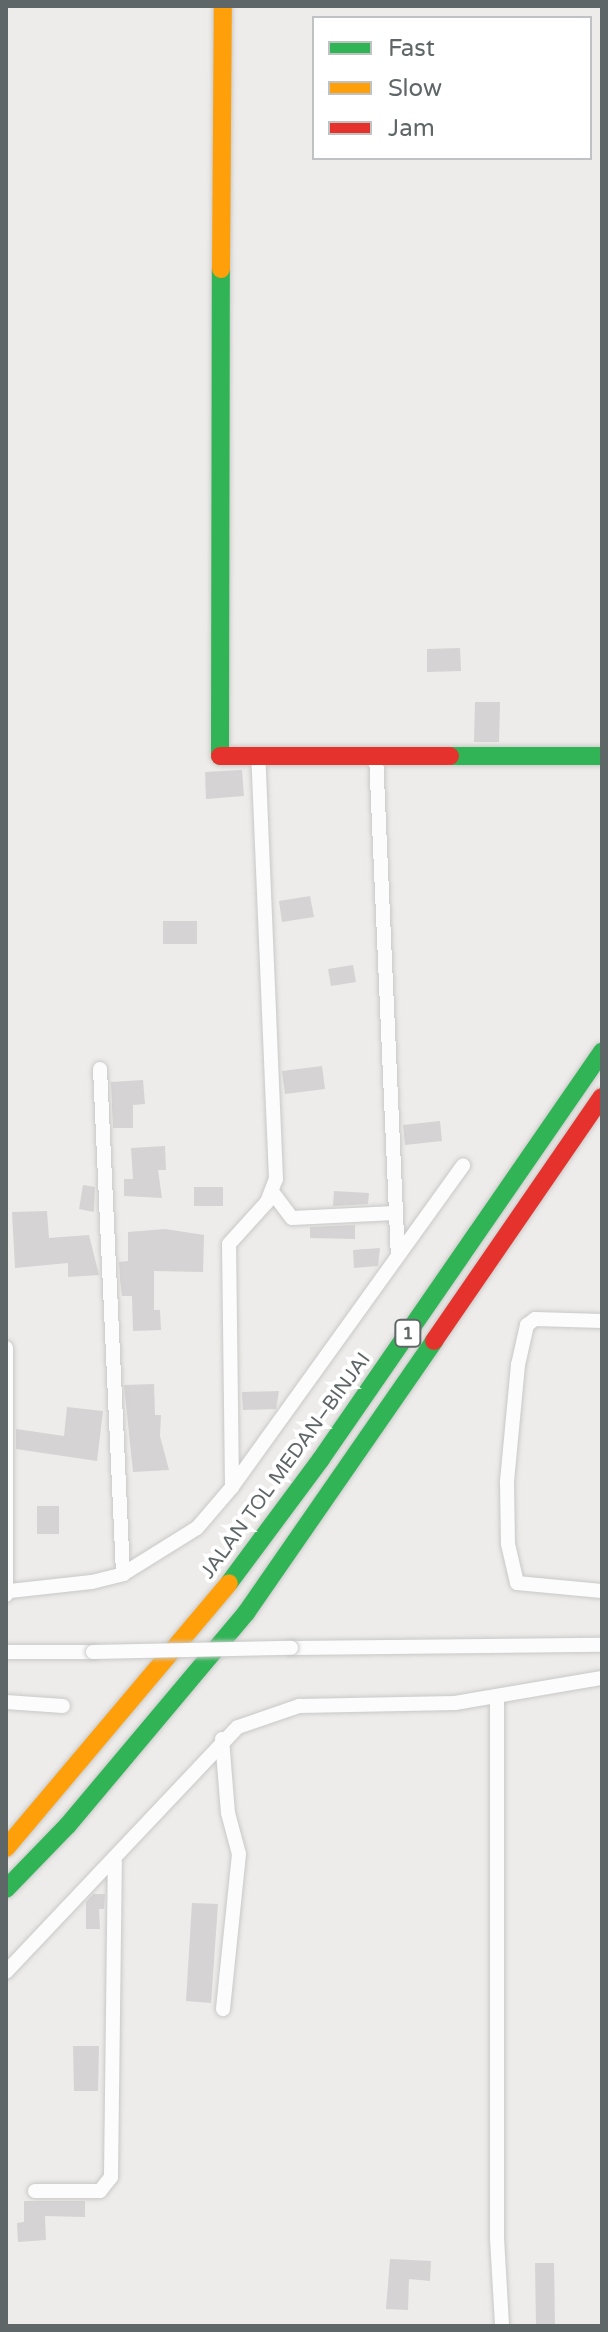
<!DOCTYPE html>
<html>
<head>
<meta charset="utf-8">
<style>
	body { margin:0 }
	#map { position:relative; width:608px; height:2332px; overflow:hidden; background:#eeecea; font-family:"Varela Round",sans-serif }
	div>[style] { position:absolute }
	.building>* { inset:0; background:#d5d3d3 }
	.roads { filter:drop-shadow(0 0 2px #c8c9c8) drop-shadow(0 0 2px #c8c9c8) }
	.street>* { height:14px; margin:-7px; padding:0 7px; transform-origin:7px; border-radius:7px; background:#fcfcfc }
	.fast>* { height:18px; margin:-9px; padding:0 9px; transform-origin:9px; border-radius:9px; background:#30b455 }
	.slow>* { height:18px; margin:-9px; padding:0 9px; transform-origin:9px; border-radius:9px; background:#ff9f0a }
	.jam>* { height:18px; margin:-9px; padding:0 9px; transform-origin:9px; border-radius:9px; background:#e5322d }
	.bridges { filter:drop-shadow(0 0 2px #c8c9c8) drop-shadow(0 0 2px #c8c9c8) }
	.street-bridge>* { height:14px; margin:-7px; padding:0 7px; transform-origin:7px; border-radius:7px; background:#fcfcfc }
	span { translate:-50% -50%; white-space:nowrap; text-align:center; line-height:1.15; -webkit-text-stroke:8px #fff; paint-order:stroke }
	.shield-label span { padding:2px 6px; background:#fff; border:2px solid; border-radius:6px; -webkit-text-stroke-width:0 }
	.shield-label { font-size:18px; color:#5f6667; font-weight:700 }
	.street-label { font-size:20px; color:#5f6667 }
	.frame { position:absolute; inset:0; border:8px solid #5f6667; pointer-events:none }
	.legend { position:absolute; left:312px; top:16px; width:280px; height:144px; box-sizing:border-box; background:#fff; border:2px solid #bfc2c2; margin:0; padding:10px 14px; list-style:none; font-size:24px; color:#5f6667 }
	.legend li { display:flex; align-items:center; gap:16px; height:40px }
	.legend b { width:40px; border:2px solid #bfc2c2 }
</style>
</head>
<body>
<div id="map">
	<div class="building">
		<i style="clip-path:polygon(460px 648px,461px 671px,427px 672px,427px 649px)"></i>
		<i style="clip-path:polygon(475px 702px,500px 702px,499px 742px,474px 742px)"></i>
		<i style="clip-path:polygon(242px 770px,244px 796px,206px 799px,205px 772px)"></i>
		<i style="clip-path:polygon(310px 896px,314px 917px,282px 922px,279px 901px)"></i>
		<i style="clip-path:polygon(163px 921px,197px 921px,197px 944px,163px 944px)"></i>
		<i style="clip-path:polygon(353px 965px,356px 982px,331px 986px,328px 969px)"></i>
		<i style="clip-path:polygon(322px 1066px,325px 1089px,285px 1094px,282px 1071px)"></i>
		<i style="clip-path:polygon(143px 1080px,145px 1104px,133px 1105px,133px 1128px,113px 1128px,111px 1082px)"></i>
		<i style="clip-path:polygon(440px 1121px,442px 1141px,405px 1145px,403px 1125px)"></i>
		<i style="clip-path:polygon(165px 1146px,166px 1170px,158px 1170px,162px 1198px,124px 1196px,124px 1179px,133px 1179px,131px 1148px)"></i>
		<i style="clip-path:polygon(83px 1185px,95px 1187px,94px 1212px,79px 1209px)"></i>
		<i style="clip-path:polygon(194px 1187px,223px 1187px,223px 1206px,194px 1206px)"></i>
		<i style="clip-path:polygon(334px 1191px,369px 1193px,368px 1204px,333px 1206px)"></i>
		<i style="clip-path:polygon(47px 1211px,49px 1238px,89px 1235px,99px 1275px,68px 1277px,68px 1263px,15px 1268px,12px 1212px)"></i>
		<i style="clip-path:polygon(355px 1225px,355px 1239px,310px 1238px,310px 1227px)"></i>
		<i style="clip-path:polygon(165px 1229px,204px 1235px,203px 1272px,154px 1271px,154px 1310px,160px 1310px,161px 1330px,133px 1331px,132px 1296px,122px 1296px,120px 1279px,119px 1262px,128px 1261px,128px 1232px)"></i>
		<i style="clip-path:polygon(380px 1248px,378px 1266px,354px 1268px,353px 1250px)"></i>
		<i style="clip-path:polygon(154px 1384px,155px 1415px,161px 1415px,160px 1436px,169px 1470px,133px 1472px,124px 1385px)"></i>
		<i style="clip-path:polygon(279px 1391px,276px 1409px,243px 1410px,242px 1392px)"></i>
		<i style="clip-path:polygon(67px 1407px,103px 1411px,97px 1461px,16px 1449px,16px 1429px,64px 1436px)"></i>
		<i style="clip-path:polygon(37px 1506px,59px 1506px,59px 1534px,37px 1534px)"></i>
		<i style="clip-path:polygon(93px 1894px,105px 1894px,104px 1909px,99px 1909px,100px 1929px,86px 1929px,86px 1902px)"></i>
		<i style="clip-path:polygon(192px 1903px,218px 1904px,211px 2003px,186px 2001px)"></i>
		<i style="clip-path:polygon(73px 2046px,99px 2046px,98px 2091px,74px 2091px)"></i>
		<i style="clip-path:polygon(24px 2201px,85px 2201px,85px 2217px,45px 2216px,46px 2240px,18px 2242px,17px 2223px,24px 2222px)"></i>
		<i style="clip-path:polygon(390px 2259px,431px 2261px,430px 2281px,409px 2279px,408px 2310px,386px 2309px)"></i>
		<i style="clip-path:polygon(535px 2263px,554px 2263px,555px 2326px,536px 2326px)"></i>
	</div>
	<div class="roads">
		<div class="street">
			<i style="left:376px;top:755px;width:499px;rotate:87.5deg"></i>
			<i style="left:100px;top:1069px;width:506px;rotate:87.39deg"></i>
			<i style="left:273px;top:1193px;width:31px;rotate:53deg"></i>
			<i style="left:292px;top:1218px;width:103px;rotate:-2.8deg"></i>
			<i style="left:602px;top:1321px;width:67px;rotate:-178.3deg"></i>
			<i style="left:535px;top:1319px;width:10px;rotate:143deg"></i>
			<i style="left:527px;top:1325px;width:41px;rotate:102.7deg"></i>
			<i style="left:518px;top:1365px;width:118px;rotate:95.4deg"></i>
			<i style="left:507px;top:1482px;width:62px;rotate:89.1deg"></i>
			<i style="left:508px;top:1544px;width:40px;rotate:77deg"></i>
			<i style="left:517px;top:1583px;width:85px;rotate:5.4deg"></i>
			<i style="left:6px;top:1348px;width:247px;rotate:90deg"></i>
			<i style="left:232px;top:1487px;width:243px;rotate:-90.7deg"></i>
			<i style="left:229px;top:1244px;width:57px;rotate:-47.9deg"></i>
			<i style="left:267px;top:1202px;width:25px;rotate:-69deg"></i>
			<i style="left:276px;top:1179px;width:422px;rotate:-92.4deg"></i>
			<i style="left:10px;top:1591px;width:82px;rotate:-6.3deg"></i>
			<i style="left:92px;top:1582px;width:32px;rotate:-14deg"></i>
			<i style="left:123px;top:1574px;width:87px;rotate:-31.9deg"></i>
			<i style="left:197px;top:1528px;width:54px;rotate:-49.5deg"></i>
			<i style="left:232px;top:1487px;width:396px;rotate:-54.3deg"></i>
			<i style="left:291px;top:1648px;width:311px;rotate:-0.6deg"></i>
			<i style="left:6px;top:1652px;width:87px"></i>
			<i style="left:497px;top:1698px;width:540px;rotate:90deg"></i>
			<i style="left:497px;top:2238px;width:88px;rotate:86.7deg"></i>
			<i style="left:6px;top:1702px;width:57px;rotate:4deg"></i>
			<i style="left:222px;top:1739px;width:74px;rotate:85.4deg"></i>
			<i style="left:228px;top:1813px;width:42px;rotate:75deg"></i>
			<i style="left:239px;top:1854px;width:156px;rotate:95.9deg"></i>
			<i style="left:6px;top:1972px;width:337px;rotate:-46.6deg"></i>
			<i style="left:238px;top:1727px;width:65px;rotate:-19deg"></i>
			<i style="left:299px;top:1706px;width:156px;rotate:-1.1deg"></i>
			<i style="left:455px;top:1703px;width:149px;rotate:-9.7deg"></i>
			<i style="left:35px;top:2191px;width:65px"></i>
			<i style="left:100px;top:2191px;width:18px;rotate:-52deg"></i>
			<i style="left:111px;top:2177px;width:315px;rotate:-89.3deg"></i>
		</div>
		<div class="fast">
			<i style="left:220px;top:756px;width:487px;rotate:-89.9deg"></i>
			<i style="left:450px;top:756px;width:152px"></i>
			<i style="left:229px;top:1583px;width:154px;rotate:-53.4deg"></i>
			<i style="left:321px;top:1459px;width:495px;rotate:-55.4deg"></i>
			<i style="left:6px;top:1889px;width:89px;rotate:-45.9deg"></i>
			<i style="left:68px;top:1825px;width:277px;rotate:-50deg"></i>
			<i style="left:246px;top:1613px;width:331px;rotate:-55.3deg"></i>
		</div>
		<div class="slow">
			<i style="left:221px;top:269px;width:263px;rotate:-89.6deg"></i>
			<i style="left:6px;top:1848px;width:346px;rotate:-49.9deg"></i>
		</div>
		<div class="jam">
			<i style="left:220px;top:756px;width:230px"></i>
			<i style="left:434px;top:1341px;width:296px;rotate:-55.5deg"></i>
		</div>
	</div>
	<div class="bridges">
		<div class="street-bridge">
			<i style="left:93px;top:1652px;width:198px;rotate:-1.2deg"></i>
		</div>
	</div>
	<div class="shield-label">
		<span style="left:408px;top:1333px">1</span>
	</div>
	<div class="street-label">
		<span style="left:286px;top:1466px;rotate:-54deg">JALAN TOL MEDAN–BINJAI</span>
	</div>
	<div class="frame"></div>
	<ul class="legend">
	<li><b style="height:10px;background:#30b455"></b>Fast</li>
	<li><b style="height:10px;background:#ff9f0a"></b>Slow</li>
	<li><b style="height:10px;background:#e5322d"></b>Jam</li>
	</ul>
</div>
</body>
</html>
